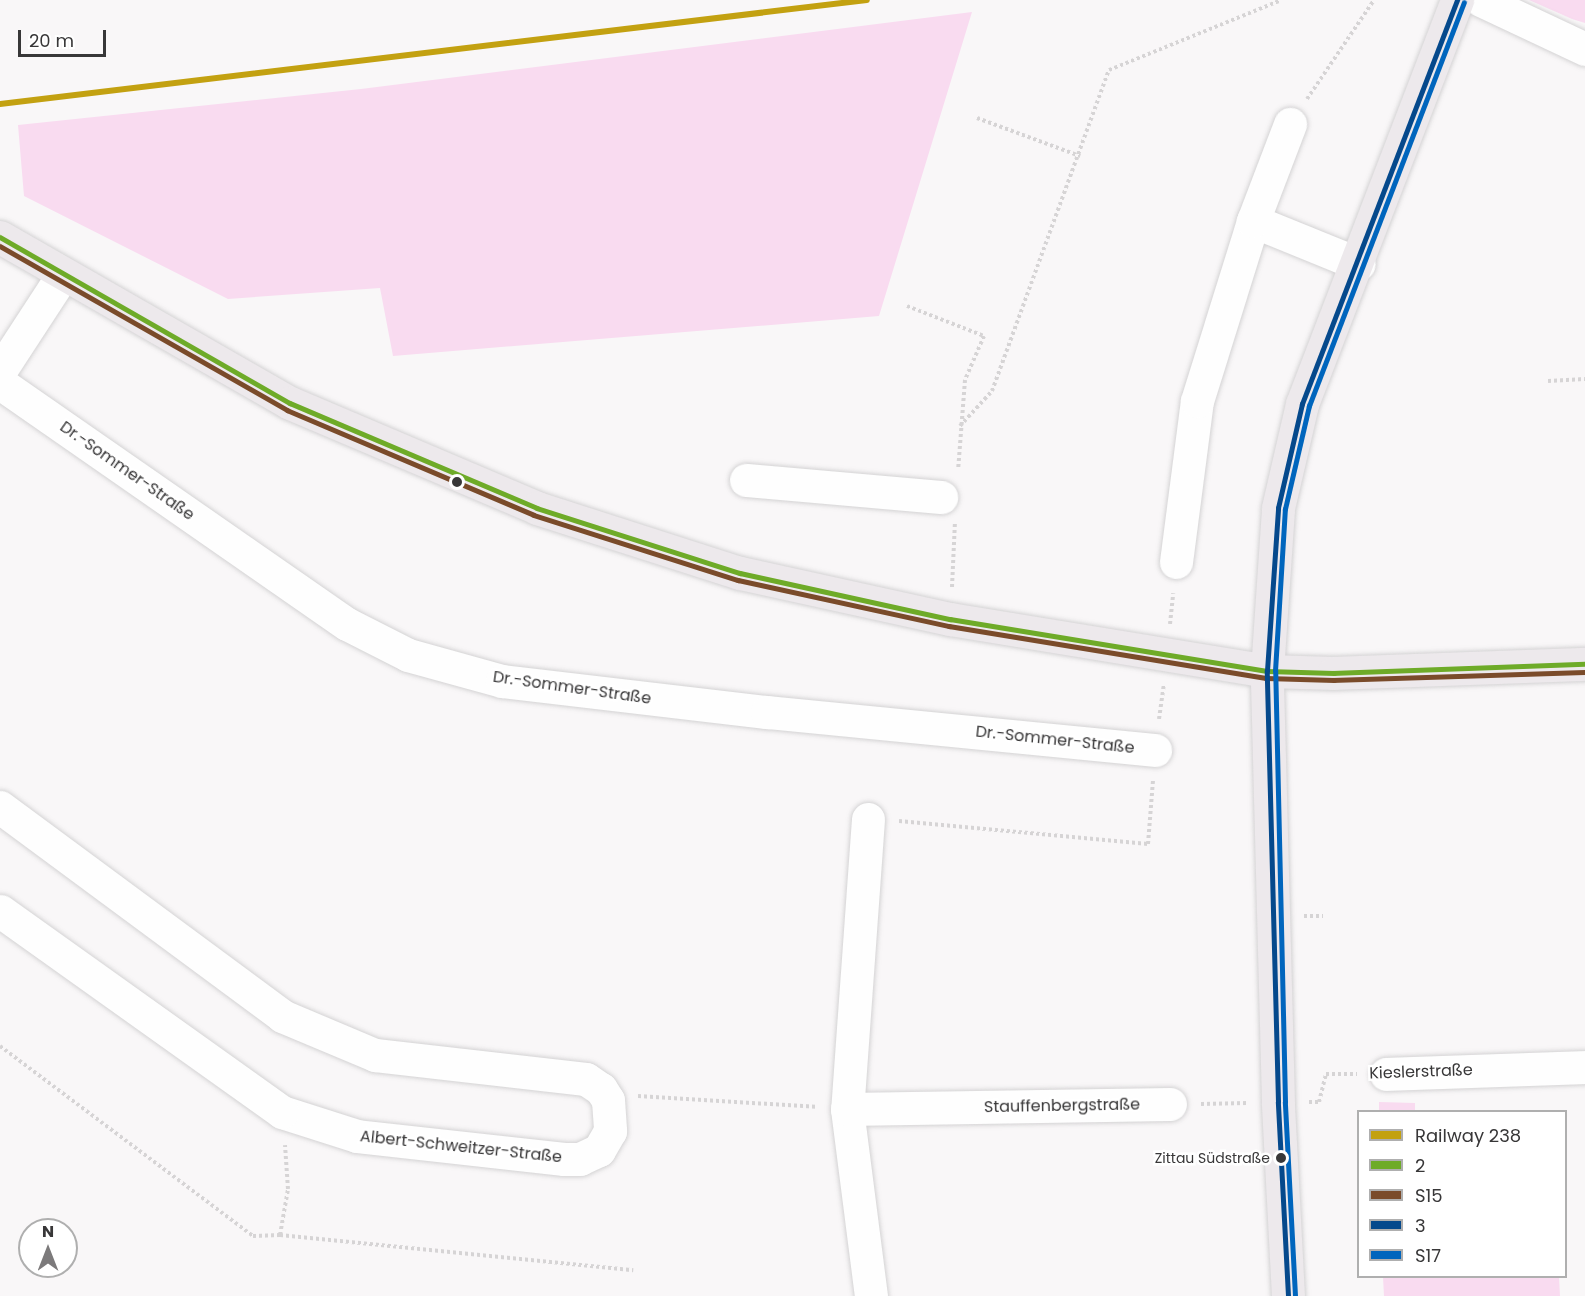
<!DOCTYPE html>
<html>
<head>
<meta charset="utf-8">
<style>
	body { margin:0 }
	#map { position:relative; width:1585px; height:1296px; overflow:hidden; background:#f9f7f8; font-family:Poppins,sans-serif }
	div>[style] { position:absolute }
	.green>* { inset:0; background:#f9dbf0 }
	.path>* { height:4px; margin-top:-2px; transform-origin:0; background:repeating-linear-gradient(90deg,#d6d4d5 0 3px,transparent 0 6px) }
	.roads { filter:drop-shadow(0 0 2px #d4d3d4) drop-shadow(0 0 2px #d4d3d4) }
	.minor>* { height:33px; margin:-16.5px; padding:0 16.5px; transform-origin:16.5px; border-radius:16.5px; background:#fefefe }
	.major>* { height:33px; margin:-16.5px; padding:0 16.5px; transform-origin:16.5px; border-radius:16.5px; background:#ede9ec }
	.bus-1>* { height:4.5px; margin:-2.25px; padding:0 2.25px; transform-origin:2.25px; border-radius:2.25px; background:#6eab28 }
	.bus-2>* { height:4.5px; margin:-2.25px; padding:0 2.25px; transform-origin:2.25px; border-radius:2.25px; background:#7a4b2a }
	.bus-3>* { height:4.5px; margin:-2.25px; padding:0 2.25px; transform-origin:2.25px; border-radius:2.25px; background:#05498c }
	.bus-4>* { height:4.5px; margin:-2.25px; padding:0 2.25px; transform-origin:2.25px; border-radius:2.25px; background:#0065bd }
	.rail-1>* { height:6px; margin:-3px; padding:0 3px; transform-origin:3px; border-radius:3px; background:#c3a111 }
	.dots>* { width:16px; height:16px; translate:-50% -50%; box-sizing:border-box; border:3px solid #fff; border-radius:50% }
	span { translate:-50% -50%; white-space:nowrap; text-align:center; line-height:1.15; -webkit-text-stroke:5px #fff; paint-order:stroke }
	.bus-label { font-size:14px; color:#383738 }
	.right { translate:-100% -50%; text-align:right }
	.street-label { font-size:16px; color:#383738 }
	.legend { position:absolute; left:1357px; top:1110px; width:210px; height:168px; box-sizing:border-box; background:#fff; border:2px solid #afafaf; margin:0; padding:8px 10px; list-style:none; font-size:18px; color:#383738 }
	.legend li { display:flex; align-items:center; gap:12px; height:30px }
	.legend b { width:30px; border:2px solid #afafaf }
	.north { position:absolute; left:18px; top:1218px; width:60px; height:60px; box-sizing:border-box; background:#fff; border:2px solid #afafaf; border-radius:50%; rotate:0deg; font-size:16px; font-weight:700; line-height:24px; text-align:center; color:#383738 }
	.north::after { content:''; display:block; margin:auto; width:21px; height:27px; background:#7c7a7b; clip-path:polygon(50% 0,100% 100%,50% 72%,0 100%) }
	.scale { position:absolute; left:18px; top:30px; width:88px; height:27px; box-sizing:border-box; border:3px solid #383738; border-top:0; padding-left:8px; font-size:18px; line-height:21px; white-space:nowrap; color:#383738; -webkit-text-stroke:4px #fff; paint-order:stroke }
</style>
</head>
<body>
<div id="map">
	<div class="green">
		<i style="clip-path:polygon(1529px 0,1585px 0,1585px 23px,1572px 19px)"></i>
		<i style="clip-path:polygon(972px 12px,879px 316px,393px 356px,380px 288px,228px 299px,24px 196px,18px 125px,361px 89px)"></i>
		<i style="clip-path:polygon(1379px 1102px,1415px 1103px,1415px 1111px,1379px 1111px)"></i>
		<i style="clip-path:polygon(1383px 1277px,1559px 1277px,1560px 1296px,1384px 1296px)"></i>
	</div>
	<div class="path">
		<i style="left:1307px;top:99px;width:120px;rotate:-55.9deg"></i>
		<i style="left:977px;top:118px;width:110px;rotate:20.3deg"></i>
		<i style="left:907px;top:306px;width:83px;rotate:21.3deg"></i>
		<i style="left:984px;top:336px;width:48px;rotate:113.4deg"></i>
		<i style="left:965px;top:380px;width:90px;rotate:94.4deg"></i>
		<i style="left:1548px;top:381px;width:37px;rotate:-3deg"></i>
		<i style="left:960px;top:426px;width:47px;rotate:-47.6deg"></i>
		<i style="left:992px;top:391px;width:342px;rotate:-70deg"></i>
		<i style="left:1109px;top:70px;width:186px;rotate:-22.1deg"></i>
		<i style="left:952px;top:587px;width:65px;rotate:-87.4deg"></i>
		<i style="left:1170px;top:624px;width:31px;rotate:-84deg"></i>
		<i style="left:1159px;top:719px;width:34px;rotate:-82deg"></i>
		<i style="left:899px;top:821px;width:250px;rotate:5.3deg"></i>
		<i style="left:1148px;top:844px;width:64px;rotate:-85.5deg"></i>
		<i style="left:1304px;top:916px;width:19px"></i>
		<i style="left:0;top:1046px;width:316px;rotate:36.9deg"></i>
		<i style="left:253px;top:1236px;width:27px;rotate:-2deg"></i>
		<i style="left:280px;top:1235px;width:47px;rotate:-80.1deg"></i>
		<i style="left:288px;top:1189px;width:44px;rotate:-93.9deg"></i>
		<i style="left:638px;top:1096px;width:178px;rotate:3.5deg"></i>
		<i style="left:1309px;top:1102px;width:10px"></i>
		<i style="left:1319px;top:1102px;width:29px;rotate:-76deg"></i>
		<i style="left:1326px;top:1074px;width:31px"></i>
		<i style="left:1201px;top:1104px;width:46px;rotate:-1.2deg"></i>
		<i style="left:280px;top:1235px;width:355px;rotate:5.7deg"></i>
	</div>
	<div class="roads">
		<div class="minor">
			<i style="left:1481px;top:0;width:115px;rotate:25.2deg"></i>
			<i style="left:1253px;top:221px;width:114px;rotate:22.1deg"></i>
			<i style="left:0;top:371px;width:113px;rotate:-56.9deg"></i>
			<i style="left:0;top:383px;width:422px;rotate:34.8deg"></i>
			<i style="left:347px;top:624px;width:68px;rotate:26.9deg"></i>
			<i style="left:408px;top:655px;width:98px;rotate:15.5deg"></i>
			<i style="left:502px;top:681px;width:267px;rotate:6.7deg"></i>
			<i style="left:767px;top:712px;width:390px;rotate:5.6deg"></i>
			<i style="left:746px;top:480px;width:196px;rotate:5deg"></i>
			<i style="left:1176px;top:562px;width:162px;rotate:-82.6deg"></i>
			<i style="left:1197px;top:401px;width:189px;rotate:-72.7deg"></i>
			<i style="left:1253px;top:221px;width:104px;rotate:-69.1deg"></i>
			<i style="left:0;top:807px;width:351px;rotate:36.5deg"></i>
			<i style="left:282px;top:1016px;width:101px;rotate:22.8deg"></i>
			<i style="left:375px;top:1055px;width:212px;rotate:6.5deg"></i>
			<i style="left:586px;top:1079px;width:18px;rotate:34deg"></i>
			<i style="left:601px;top:1089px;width:13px;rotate:58deg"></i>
			<i style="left:608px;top:1100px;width:31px;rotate:86deg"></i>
			<i style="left:610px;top:1131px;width:22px;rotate:120deg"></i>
			<i style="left:599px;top:1150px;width:21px;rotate:155deg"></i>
			<i style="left:580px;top:1159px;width:16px;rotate:180deg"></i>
			<i style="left:564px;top:1159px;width:208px;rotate:-173.7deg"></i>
			<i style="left:357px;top:1136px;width:79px;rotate:-162.3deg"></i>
			<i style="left:282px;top:1112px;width:346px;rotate:-144.5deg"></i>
			<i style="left:868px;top:819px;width:291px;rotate:94.1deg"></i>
			<i style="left:847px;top:1109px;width:189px;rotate:82.7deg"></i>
			<i style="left:1386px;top:1074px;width:199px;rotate:-2deg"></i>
			<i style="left:847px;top:1109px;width:323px;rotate:-0.9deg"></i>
		</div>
		<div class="major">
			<i style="left:0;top:237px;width:334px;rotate:29.8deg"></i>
			<i style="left:290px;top:403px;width:268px;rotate:23deg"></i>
			<i style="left:537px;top:508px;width:213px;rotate:17.8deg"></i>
			<i style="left:740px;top:573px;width:215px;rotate:12.4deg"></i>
			<i style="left:950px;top:619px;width:321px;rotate:9.3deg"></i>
			<i style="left:1267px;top:671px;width:67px;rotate:1.7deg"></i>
			<i style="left:1334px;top:673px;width:251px;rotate:-2.1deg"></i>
			<i style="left:1288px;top:1296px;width:194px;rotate:-93deg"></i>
			<i style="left:1278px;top:1102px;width:431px;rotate:-91.5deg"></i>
			<i style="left:1267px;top:671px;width:163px;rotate:-86.1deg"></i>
			<i style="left:1278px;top:508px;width:107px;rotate:-77deg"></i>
			<i style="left:1302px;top:404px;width:433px;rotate:-69deg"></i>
		</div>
	</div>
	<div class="bus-1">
		<i style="left:0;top:237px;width:334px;rotate:29.8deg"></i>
		<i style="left:290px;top:403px;width:268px;rotate:23deg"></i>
		<i style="left:537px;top:508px;width:213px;rotate:17.8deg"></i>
		<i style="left:740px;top:573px;width:215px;rotate:12.4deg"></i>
		<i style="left:950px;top:619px;width:321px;rotate:9.3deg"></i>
		<i style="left:1267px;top:671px;width:67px;rotate:1.7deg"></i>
		<i style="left:1334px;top:673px;width:251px;rotate:-2.1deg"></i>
	</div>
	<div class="bus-2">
		<i style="left:0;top:246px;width:331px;rotate:29.7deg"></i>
		<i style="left:287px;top:410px;width:268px;rotate:23deg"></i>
		<i style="left:534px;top:515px;width:214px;rotate:17.7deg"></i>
		<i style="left:738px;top:580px;width:216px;rotate:12.3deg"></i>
		<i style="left:949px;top:626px;width:321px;rotate:9.3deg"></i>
		<i style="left:1266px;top:678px;width:68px;rotate:1.7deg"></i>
		<i style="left:1334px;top:680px;width:251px;rotate:-1.8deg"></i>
	</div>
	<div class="bus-3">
		<i style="left:1288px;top:1296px;width:194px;rotate:-93deg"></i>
		<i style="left:1278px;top:1102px;width:431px;rotate:-91.5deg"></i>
		<i style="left:1267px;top:671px;width:163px;rotate:-86.1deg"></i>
		<i style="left:1278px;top:508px;width:107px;rotate:-77deg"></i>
		<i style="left:1302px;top:404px;width:433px;rotate:-69deg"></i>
	</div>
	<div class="bus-4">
		<i style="left:1295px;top:1296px;width:194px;rotate:-93deg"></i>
		<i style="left:1285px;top:1102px;width:431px;rotate:-91.3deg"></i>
		<i style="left:1275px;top:671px;width:162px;rotate:-86.5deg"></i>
		<i style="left:1285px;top:509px;width:106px;rotate:-76.9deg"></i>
		<i style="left:1309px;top:406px;width:432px;rotate:-69deg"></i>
	</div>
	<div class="rail-1">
		<i style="left:0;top:104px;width:873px;rotate:-6.84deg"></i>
	</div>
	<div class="dots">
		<i style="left:457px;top:482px;background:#383738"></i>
		<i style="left:1281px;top:1158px;background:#383738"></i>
	</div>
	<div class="bus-label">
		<span class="right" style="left:1270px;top:1158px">Zittau Südstraße</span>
	</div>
	<div class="street-label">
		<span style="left:127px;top:471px;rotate:35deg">Dr.-Sommer-Straße</span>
		<span style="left:572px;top:688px;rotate:8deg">Dr.-Sommer-Straße</span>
		<span style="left:1055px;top:740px;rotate:6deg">Dr.-Sommer-Straße</span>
		<span style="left:1421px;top:1072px;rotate:-2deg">Kieslerstraße</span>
		<span style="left:1062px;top:1106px;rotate:-1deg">Stauffenbergstraße</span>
		<span style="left:461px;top:1147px;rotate:6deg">Albert-Schweitzer-Straße</span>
	</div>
	<ul class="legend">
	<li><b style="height:8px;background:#c3a111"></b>Railway 238</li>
	<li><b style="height:8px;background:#6eab28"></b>2</li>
	<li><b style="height:8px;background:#7a4b2a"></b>S15</li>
	<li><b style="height:8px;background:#05498c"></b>3</li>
	<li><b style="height:8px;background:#0065bd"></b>S17</li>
	</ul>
	<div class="north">N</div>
	<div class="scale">20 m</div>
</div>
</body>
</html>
